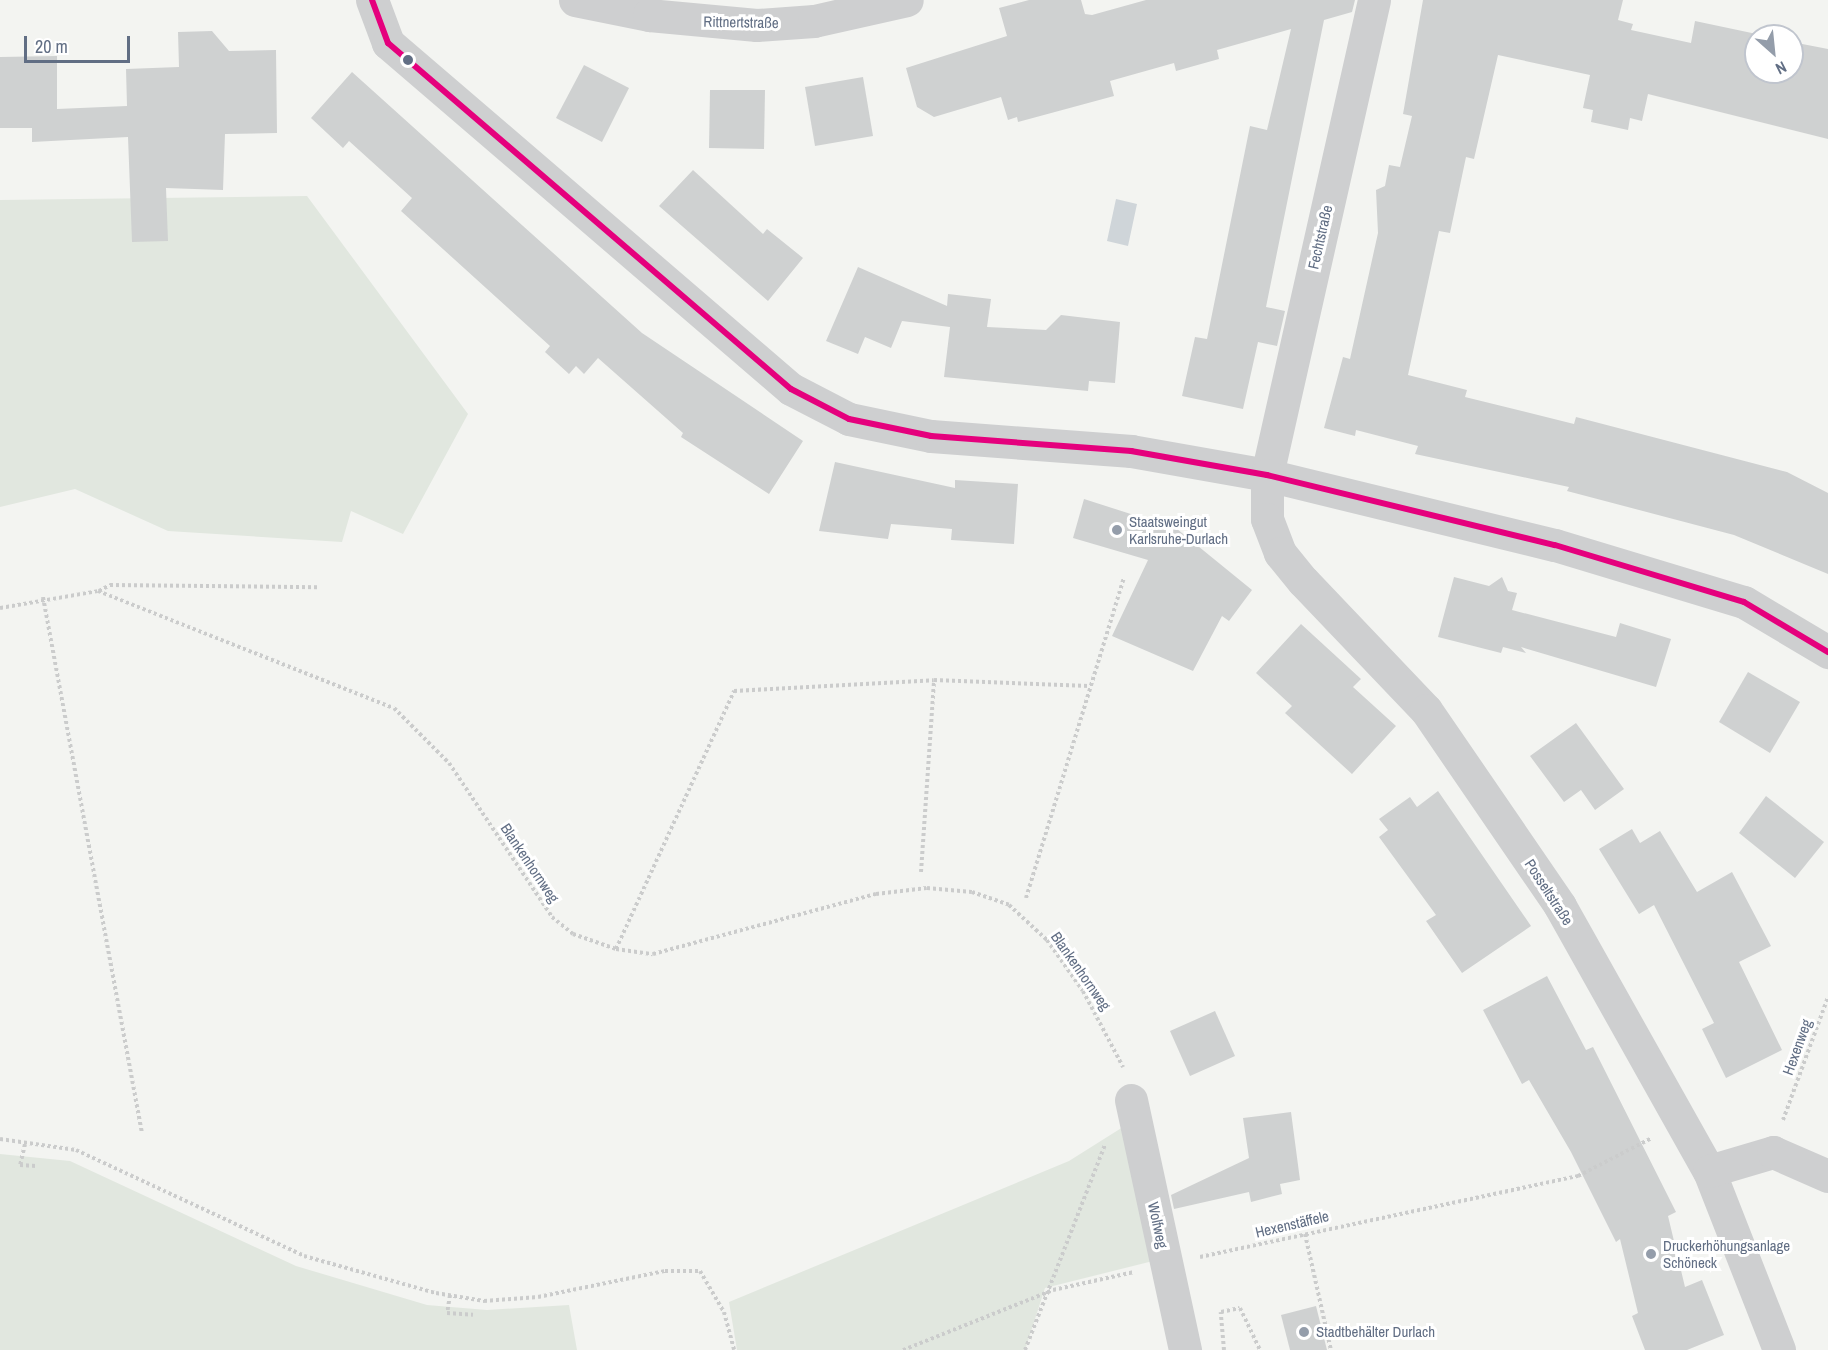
<!DOCTYPE html>
<html>
<head>
<meta charset="utf-8">
<style>
	body { margin:0 }
	#map { position:relative; width:1828px; height:1350px; overflow:hidden; background:#f3f4f1; font-family:"Archivo Narrow",sans-serif }
	div>[style] { position:absolute }
	.green>* { inset:0; background:#e1e7df }
	.water>* { inset:0; background:#cfd5d9 }
	.building>* { inset:0; background:#cfd1d1 }
	.path>* { height:4px; margin-top:-2px; transform-origin:0; background:repeating-linear-gradient(90deg,#cbcccc 0 3px,transparent 0 6px) }
	.minor>* { height:33px; margin:-16.5px; padding:0 16.5px; transform-origin:16.5px; border-radius:16.5px; background:#cecfd0 }
	.bus-1>* { height:6px; margin:-3px; padding:0 3px; transform-origin:3px; border-radius:3px; background:#e5007d }
	.dots>* { width:16px; height:16px; translate:-50% -50%; box-sizing:border-box; border:3px solid #fff; border-radius:50% }
	span { translate:-50% -50%; white-space:nowrap; text-align:center; line-height:1.15; -webkit-text-stroke:6px #fff; paint-order:stroke }
	.street-label { font-size:15px; color:#616e84 }
	.poi-label { font-size:15px; color:#616e84 }
	.left { translate:0 -50%; text-align:left }
	.north { position:absolute; left:1744px; top:24px; width:60px; height:60px; box-sizing:border-box; background:#fff; border:2px solid #c0c5ce; border-radius:50%; rotate:153deg; font-size:16px; font-weight:700; line-height:24px; text-align:center; color:#616e84 }
	.north::after { content:''; display:block; margin:auto; width:21px; height:27px; background:#949daa; clip-path:polygon(50% 0,100% 100%,50% 72%,0 100%) }
	.scale { position:absolute; left:24px; top:36px; width:106px; height:27px; box-sizing:border-box; border:3px solid #616e84; border-top:0; padding-left:8px; font-size:18px; line-height:21px; white-space:nowrap; color:#616e84; -webkit-text-stroke:4px #fff; paint-order:stroke }
</style>
</head>
<body>
<div id="map">
	<div class="green">
		<i style="clip-path:polygon(307px 196px,468px 414px,403px 534px,351px 511px,342px 542px,168px 531px,75px 489px,0 507px,0 200px)"></i>
		<i style="clip-path:polygon(1123px 1127px,1153px 1261px,1045px 1288px,1025px 1350px,737px 1350px,729px 1302px,1069px 1161px)"></i>
		<i style="clip-path:polygon(0 1154px,70px 1161px,296px 1266px,427px 1305px,487px 1310px,569px 1305px,577px 1350px,0 1350px)"></i>
	</div>
	<div class="water">
		<i style="clip-path:polygon(1116px 199px,1137px 204px,1128px 246px,1107px 241px)"></i>
	</div>
	<div class="building">
		<i style="clip-path:polygon(1029px 0,1081px 0,1085px 14px,1092px 15px,1146px 0,1355px 0,1352px 12px,1324px 20px,1266px 307px,1285px 311px,1277px 346px,1258px 342px,1243px 409px,1182px 396px,1195px 337px,1207px 339px,1250px 126px,1267px 130px,1291px 29px,1217px 50px,1219px 59px,1176px 71px,1174px 63px,1110px 81px,1114px 96px,1018px 122px,1017px 117px,1008px 120px,1001px 97px,934px 117px,917px 107px,906px 68px,1007px 36px,999px 8px)"></i>
		<i style="clip-path:polygon(1423px 0,1623px 0,1618px 20px,1633px 24px,1631px 30px,1691px 43px,1695px 21px,1766px 36px,1756px 36px,1756px 72px,1792px 72px,1792px 42px,1828px 49px,1828px 139px,1648px 94px,1642px 121px,1630px 118px,1628px 130px,1591px 122px,1593px 110px,1583px 108px,1590px 75px,1498px 55px,1474px 159px,1466px 157px,1450px 233px,1439px 231px,1408px 375px,1467px 390px,1465px 397px,1574px 424px,1576px 417px,1787px 472px,1828px 493px,1828px 574px,1734px 535px,1567px 491px,1569px 487px,1415px 454px,1418px 446px,1356px 430px,1355px 436px,1324px 428px,1343px 357px,1350px 359px,1378px 233px,1376px 190px,1385px 186px,1389px 165px,1400px 167px,1412px 116px,1403px 114px)"></i>
		<i style="clip-path:polygon(212px 31px,229px 51px,276px 50px,277px 133px,225px 134px,223px 190px,166px 188px,168px 241px,132px 242px,128px 137px,32px 142px,32px 128px,0 128px,0 57px,57px 56px,57px 109px,127px 106px,126px 69px,179px 67px,178px 32px)"></i>
		<i style="clip-path:polygon(584px 65px,629px 88px,602px 142px,556px 118px)"></i>
		<i style="clip-path:polygon(352px 72px,642px 333px,803px 441px,769px 494px,681px 437px,683px 433px,598px 358px,584px 374px,576px 366px,569px 374px,545px 352px,550px 346px,401px 211px,412px 198px,349px 141px,343px 148px,311px 118px)"></i>
		<i style="clip-path:polygon(863px 77px,873px 136px,815px 146px,805px 87px)"></i>
		<i style="clip-path:polygon(710px 90px,765px 90px,764px 149px,709px 148px)"></i>
		<i style="clip-path:polygon(693px 170px,763px 234px,767px 229px,803px 258px,768px 301px,659px 206px)"></i>
		<i style="clip-path:polygon(858px 267px,947px 306px,948px 294px,991px 299px,987px 327px,1046px 330px,1061px 315px,1120px 322px,1115px 383px,1089px 381px,1088px 391px,944px 377px,950px 327px,902px 321px,891px 348px,865px 337px,858px 354px,826px 341px)"></i>
		<i style="clip-path:polygon(835px 462px,955px 488px,955px 480px,1018px 484px,1014px 544px,951px 540px,952px 529px,891px 524px,888px 539px,819px 531px)"></i>
		<i style="clip-path:polygon(1084px 499px,1162px 524px,1166px 520px,1252px 590px,1229px 621px,1222px 616px,1193px 671px,1112px 636px,1148px 560px,1073px 538px)"></i>
		<i style="clip-path:polygon(1454px 577px,1489px 586px,1502px 577px,1508px 591px,1517px 593px,1512px 610px,1616px 637px,1620px 623px,1671px 639px,1656px 687px,1521px 647px,1526px 653px,1503px 647px,1501px 653px,1438px 637px)"></i>
		<i style="clip-path:polygon(1301px 624px,1361px 679px,1353px 687px,1396px 726px,1352px 774px,1285px 713px,1292px 706px,1256px 673px)"></i>
		<i style="clip-path:polygon(1748px 672px,1800px 702px,1770px 753px,1719px 722px)"></i>
		<i style="clip-path:polygon(1576px 723px,1624px 789px,1595px 810px,1581px 790px,1564px 802px,1530px 756px)"></i>
		<i style="clip-path:polygon(1438px 791px,1531px 926px,1462px 973px,1426px 921px,1436px 915px,1379px 837px,1388px 830px,1379px 819px,1410px 797px,1417px 807px)"></i>
		<i style="clip-path:polygon(1766px 796px,1824px 842px,1795px 878px,1739px 833px)"></i>
		<i style="clip-path:polygon(1632px 829px,1640px 843px,1660px 831px,1697px 892px,1732px 872px,1771px 946px,1739px 962px,1782px 1050px,1726px 1078px,1702px 1029px,1714px 1023px,1654px 905px,1639px 914px,1599px 849px)"></i>
		<i style="clip-path:polygon(1547px 976px,1586px 1050px,1593px 1047px,1676px 1212px,1668px 1216px,1685px 1287px,1702px 1280px,1724px 1335px,1687px 1350px,1645px 1350px,1632px 1316px,1638px 1313px,1620px 1239px,1616px 1242px,1571px 1152px,1529px 1080px,1522px 1084px,1483px 1010px)"></i>
		<i style="clip-path:polygon(1215px 1011px,1235px 1056px,1190px 1076px,1170px 1031px)"></i>
		<i style="clip-path:polygon(1291px 1112px,1300px 1180px,1280px 1184px,1282px 1194px,1251px 1202px,1249px 1192px,1174px 1209px,1171px 1195px,1249px 1158px,1243px 1118px)"></i>
		<i style="clip-path:polygon(1316px 1306px,1327px 1350px,1290px 1350px,1281px 1315px)"></i>
	</div>
	<div class="path">
		<i style="left:99px;top:591px;width:13px;rotate:-29deg"></i>
		<i style="left:110px;top:585px;width:208px;rotate:0.6deg"></i>
		<i style="left:43px;top:597px;width:545px;rotate:79.54deg"></i>
		<i style="left:0;top:608px;width:99px;rotate:-9.8deg"></i>
		<i style="left:98px;top:591px;width:318px;rotate:21.6deg"></i>
		<i style="left:394px;top:708px;width:78px;rotate:45deg"></i>
		<i style="left:449px;top:763px;width:185px;rotate:56.2deg"></i>
		<i style="left:552px;top:917px;width:27px;rotate:39deg"></i>
		<i style="left:573px;top:934px;width:46px;rotate:19.2deg"></i>
		<i style="left:616px;top:949px;width:37px;rotate:8deg"></i>
		<i style="left:653px;top:954px;width:231px;rotate:-15.1deg"></i>
		<i style="left:876px;top:894px;width:51px;rotate:-6.7deg"></i>
		<i style="left:927px;top:888px;width:45px;rotate:5.1deg"></i>
		<i style="left:972px;top:892px;width:39px;rotate:19deg"></i>
		<i style="left:1009px;top:905px;width:52px;rotate:42.6deg"></i>
		<i style="left:1047px;top:940px;width:62px;rotate:54.8deg"></i>
		<i style="left:1083px;top:991px;width:86px;rotate:62.2deg"></i>
		<i style="left:921px;top:872px;width:192px;rotate:-86.1deg"></i>
		<i style="left:1026px;top:898px;width:335px;rotate:-73deg"></i>
		<i style="left:616px;top:949px;width:284px;rotate:-65.4deg"></i>
		<i style="left:734px;top:691px;width:200px;rotate:-3.1deg"></i>
		<i style="left:934px;top:680px;width:155px;rotate:2.2deg"></i>
		<i style="left:1783px;top:1120px;width:131px;rotate:-69.9deg"></i>
		<i style="left:0;top:1139px;width:77px;rotate:8.2deg"></i>
		<i style="left:76px;top:1150px;width:251px;rotate:24.9deg"></i>
		<i style="left:304px;top:1256px;width:137px;rotate:15.7deg"></i>
		<i style="left:436px;top:1293px;width:49px;rotate:9.5deg"></i>
		<i style="left:484px;top:1301px;width:54px;rotate:-4.2deg"></i>
		<i style="left:538px;top:1297px;width:130px;rotate:-11.6deg"></i>
		<i style="left:665px;top:1271px;width:35px"></i>
		<i style="left:700px;top:1271px;width:48px;rotate:59.7deg"></i>
		<i style="left:724px;top:1312px;width:39px;rotate:75deg"></i>
		<i style="left:25px;top:1144px;width:22px;rotate:103deg"></i>
		<i style="left:20px;top:1165px;width:16px;rotate:4deg"></i>
		<i style="left:1305px;top:1234px;width:119px;rotate:77.4deg"></i>
		<i style="left:1200px;top:1257px;width:387px;rotate:-12.1deg"></i>
		<i style="left:1578px;top:1176px;width:83px;rotate:-27.2deg"></i>
		<i style="left:450px;top:1295px;width:18px;rotate:99deg"></i>
		<i style="left:447px;top:1313px;width:26px;rotate:4deg"></i>
		<i style="left:903px;top:1350px;width:162px;rotate:-21.8deg"></i>
		<i style="left:1053px;top:1290px;width:83px;rotate:-12.5deg"></i>
		<i style="left:1025px;top:1350px;width:220px;rotate:-68.7deg"></i>
		<i style="left:1224px;top:1350px;width:38px;rotate:-95deg"></i>
		<i style="left:1221px;top:1312px;width:19px;rotate:-12deg"></i>
		<i style="left:1240px;top:1308px;width:47px;rotate:64.5deg"></i>
	</div>
	<div class="minor">
		<i style="left:372px;top:0;width:46px;rotate:69.6deg"></i>
		<i style="left:388px;top:43px;width:531px;rotate:40.65deg"></i>
		<i style="left:791px;top:389px;width:65px;rotate:27.3deg"></i>
		<i style="left:849px;top:419px;width:84px;rotate:11.7deg"></i>
		<i style="left:931px;top:436px;width:201px;rotate:4.3deg"></i>
		<i style="left:1131px;top:451px;width:138px;rotate:10deg"></i>
		<i style="left:1267px;top:475px;width:296px;rotate:13.7deg"></i>
		<i style="left:1555px;top:545px;width:197px;rotate:16.8deg"></i>
		<i style="left:1744px;top:602px;width:98px;rotate:30.8deg"></i>
		<i style="left:575px;top:0;width:76px;rotate:11.5deg"></i>
		<i style="left:649px;top:15px;width:108px;rotate:5.3deg"></i>
		<i style="left:757px;top:25px;width:57px;rotate:-4deg"></i>
		<i style="left:814px;top:21px;width:95px;rotate:-12.7deg"></i>
		<i style="left:1374px;top:0;width:487px;rotate:102.7deg"></i>
		<i style="left:1267px;top:475px;width:44px;rotate:90deg"></i>
		<i style="left:1267px;top:519px;width:36px;rotate:69deg"></i>
		<i style="left:1280px;top:553px;width:36px;rotate:51deg"></i>
		<i style="left:1303px;top:581px;width:178px;rotate:46.4deg"></i>
		<i style="left:1426px;top:710px;width:237px;rotate:55.6deg"></i>
		<i style="left:1560px;top:906px;width:304px;rotate:60.7deg"></i>
		<i style="left:1709px;top:1171px;width:192px;rotate:68.6deg"></i>
		<i style="left:1131px;top:1100px;width:256px;rotate:77.8deg"></i>
		<i style="left:1709px;top:1171px;width:67px;rotate:-16.5deg"></i>
		<i style="left:1773px;top:1152px;width:60px;rotate:23.6deg"></i>
	</div>
	<div class="bus-1">
		<i style="left:372px;top:0;width:46px;rotate:69.6deg"></i>
		<i style="left:388px;top:43px;width:531px;rotate:40.65deg"></i>
		<i style="left:791px;top:389px;width:65px;rotate:27.3deg"></i>
		<i style="left:849px;top:419px;width:84px;rotate:11.7deg"></i>
		<i style="left:931px;top:436px;width:201px;rotate:4.3deg"></i>
		<i style="left:1131px;top:451px;width:138px;rotate:10deg"></i>
		<i style="left:1267px;top:475px;width:296px;rotate:13.7deg"></i>
		<i style="left:1555px;top:545px;width:197px;rotate:16.8deg"></i>
		<i style="left:1744px;top:602px;width:98px;rotate:30.8deg"></i>
	</div>
	<div class="dots">
		<i style="left:408px;top:60px;background:#616e84"></i>
		<i style="left:1117px;top:530px;background:#949daa"></i>
		<i style="left:1651px;top:1254px;background:#949daa"></i>
		<i style="left:1304px;top:1332px;background:#949daa"></i>
	</div>
	<div class="street-label">
		<span style="left:741px;top:22px;rotate:1deg">Rittnertstraße</span>
		<span style="left:1320px;top:237px;rotate:-77deg">Fechtstraße</span>
		<span style="left:530px;top:863px;rotate:56deg">Blankenhornweg</span>
		<span style="left:1549px;top:892px;rotate:57deg">Posseltstraße</span>
		<span style="left:1081px;top:971px;rotate:55deg">Blankenhornweg</span>
		<span style="left:1797px;top:1047px;rotate:-70deg">Hexenweg</span>
		<span style="left:1292px;top:1224px;rotate:-13deg">Hexenstäffele</span>
		<span style="left:1158px;top:1225px;rotate:78deg">Wolfweg</span>
	</div>
	<div class="poi-label">
		<span class="left" style="left:1129px;top:530px">Staatsweingut<br>Karlsruhe-Durlach</span>
		<span class="left" style="left:1663px;top:1254px">Druckerhöhungsanlage<br>Schöneck</span>
		<span class="left" style="left:1316px;top:1332px">Stadtbehälter Durlach</span>
	</div>
	<div class="north">N</div>
	<div class="scale">20 m</div>
</div>
</body>
</html>
